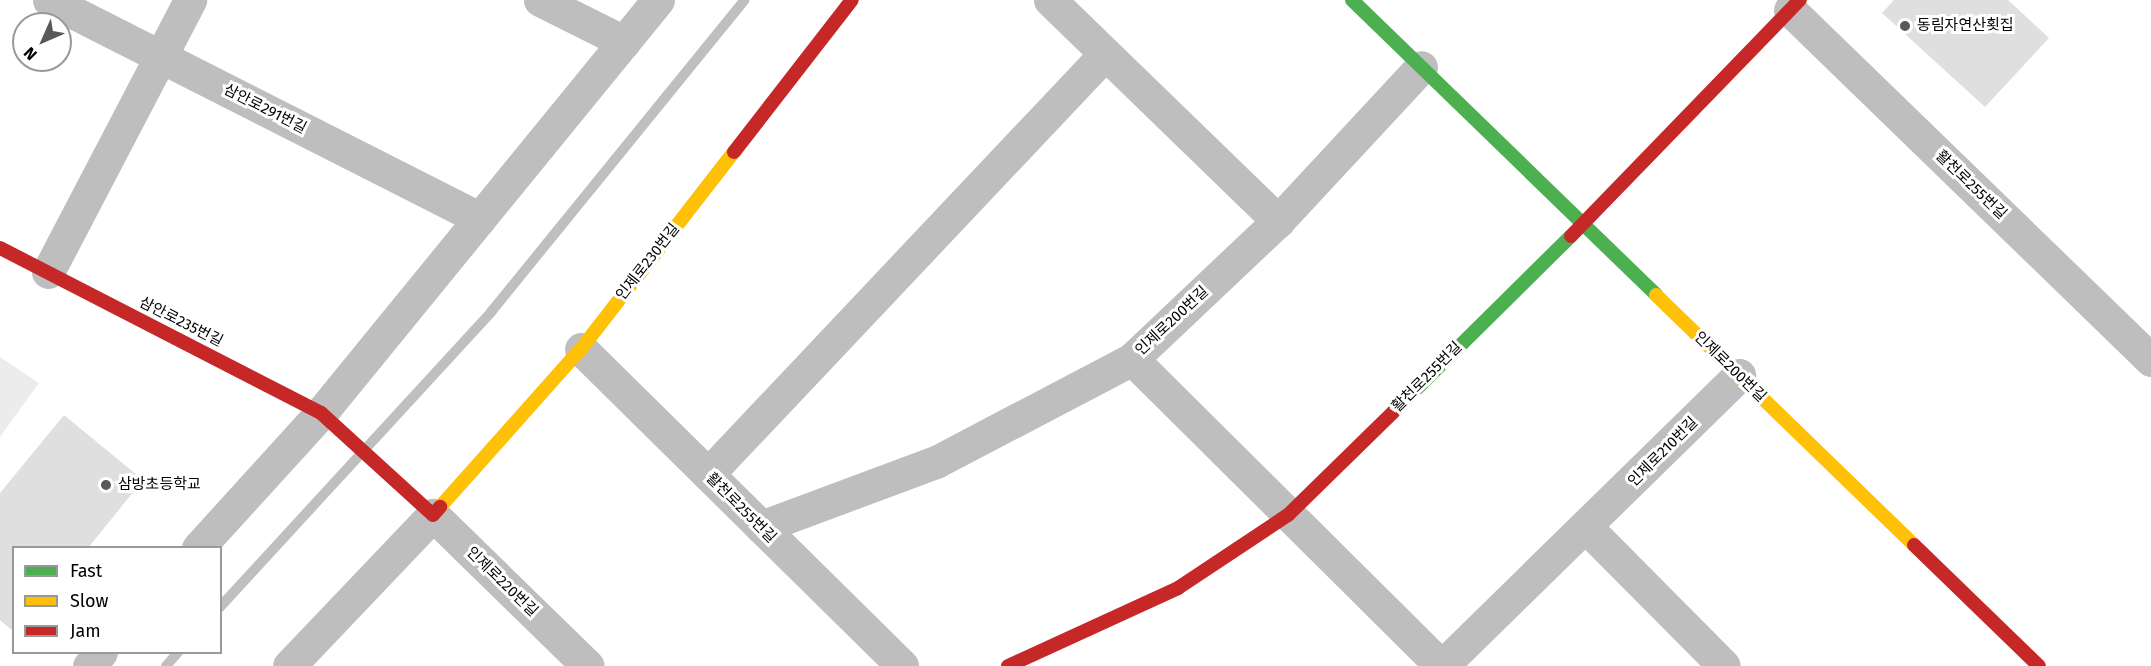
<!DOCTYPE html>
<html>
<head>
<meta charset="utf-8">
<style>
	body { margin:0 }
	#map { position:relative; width:2151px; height:666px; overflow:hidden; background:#fff; font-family:"Fira Sans","Noto Sans KR",sans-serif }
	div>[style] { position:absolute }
	.green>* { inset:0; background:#ececec }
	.stream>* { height:10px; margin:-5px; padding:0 5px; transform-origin:5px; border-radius:5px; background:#bfbfbf }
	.building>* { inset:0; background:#dfdfdf }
	.street>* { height:33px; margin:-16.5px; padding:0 16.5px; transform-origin:16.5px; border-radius:16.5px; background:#bebebe }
	.fast>* { height:14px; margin:-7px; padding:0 7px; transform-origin:7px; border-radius:7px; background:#4caf50 }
	.slow>* { height:14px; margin:-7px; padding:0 7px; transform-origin:7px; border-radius:7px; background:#ffc107 }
	.jam>* { height:14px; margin:-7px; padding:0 7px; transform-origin:7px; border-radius:7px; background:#c62828 }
	.dots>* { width:16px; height:16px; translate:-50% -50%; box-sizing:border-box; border:3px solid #fff; border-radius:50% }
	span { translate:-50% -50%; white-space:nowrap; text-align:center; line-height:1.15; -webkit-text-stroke:6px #fff; paint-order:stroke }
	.poi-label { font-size:15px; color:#000 }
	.left { translate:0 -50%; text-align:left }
	.street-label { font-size:15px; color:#000 }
	.legend { position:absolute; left:12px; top:546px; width:210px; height:108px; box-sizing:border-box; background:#fff; border:2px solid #999; margin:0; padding:8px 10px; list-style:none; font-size:18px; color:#000 }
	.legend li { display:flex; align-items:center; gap:12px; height:30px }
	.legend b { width:30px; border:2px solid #999 }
	.north { position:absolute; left:12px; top:12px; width:60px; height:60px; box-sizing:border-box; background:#fff; border:2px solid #999; border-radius:50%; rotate:225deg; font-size:16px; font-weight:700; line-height:24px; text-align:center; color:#000 }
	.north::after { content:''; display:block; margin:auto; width:21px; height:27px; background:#595959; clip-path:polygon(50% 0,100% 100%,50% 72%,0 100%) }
</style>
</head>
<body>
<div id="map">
	<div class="green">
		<i style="clip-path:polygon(0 357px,39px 383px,0 437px)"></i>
	</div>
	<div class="stream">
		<i style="left:220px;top:607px;width:401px;rotate:-47.4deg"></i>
		<i style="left:491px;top:312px;width:402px;rotate:-50.9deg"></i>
		<i style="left:166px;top:666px;width:18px;rotate:-49deg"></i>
	</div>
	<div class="building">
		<i style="clip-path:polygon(1894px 0,2008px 0,2049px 38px,1985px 107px,1882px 13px)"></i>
		<i style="clip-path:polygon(64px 415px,143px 480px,88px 548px,14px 548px,14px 632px,0 620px,0 493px)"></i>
	</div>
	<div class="street">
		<i style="left:49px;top:0;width:483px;rotate:26.9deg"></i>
		<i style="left:540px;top:0;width:94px;rotate:26.6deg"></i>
		<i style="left:1050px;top:0;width:318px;rotate:44.1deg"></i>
		<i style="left:1790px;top:10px;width:503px;rotate:44.11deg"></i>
		<i style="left:48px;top:272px;width:307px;rotate:-62.4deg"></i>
		<i style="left:581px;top:349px;width:451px;rotate:44.6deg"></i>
		<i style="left:1132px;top:359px;width:436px;rotate:44.8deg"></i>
		<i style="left:708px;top:474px;width:578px;rotate:-46.61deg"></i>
		<i style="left:761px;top:527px;width:187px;rotate:-20.4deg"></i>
		<i style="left:936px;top:462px;width:221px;rotate:-27.7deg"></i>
		<i style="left:1132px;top:359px;width:201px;rotate:-43.4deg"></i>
		<i style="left:1278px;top:221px;width:210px;rotate:-47.1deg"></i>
		<i style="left:1587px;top:528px;width:194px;rotate:45.2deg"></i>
		<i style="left:198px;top:548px;width:183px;rotate:-47.7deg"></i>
		<i style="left:321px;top:413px;width:533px;rotate:-50.79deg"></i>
		<i style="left:89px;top:666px;width:18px;rotate:-49deg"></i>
		<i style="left:289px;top:666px;width:209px;rotate:-46.4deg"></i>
		<i style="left:433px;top:515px;width:216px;rotate:44.3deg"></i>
		<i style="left:1442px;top:666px;width:416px;rotate:-44.4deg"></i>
	</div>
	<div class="fast">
		<i style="left:1352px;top:0;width:424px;rotate:44.1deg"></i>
		<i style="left:1393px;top:412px;width:250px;rotate:-44.7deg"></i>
	</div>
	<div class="slow">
		<i style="left:1656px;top:295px;width:359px;rotate:44.1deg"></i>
		<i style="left:440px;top:507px;width:212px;rotate:-48.3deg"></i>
		<i style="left:581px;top:349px;width:249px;rotate:-52.2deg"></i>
	</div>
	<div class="jam">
		<i style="left:734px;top:152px;width:192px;rotate:-52.2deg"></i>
		<i style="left:1571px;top:236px;width:329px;rotate:-45.9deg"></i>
		<i style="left:0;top:248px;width:361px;rotate:27.2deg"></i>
		<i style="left:321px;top:413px;width:151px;rotate:42.3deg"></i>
		<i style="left:433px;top:515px;width:11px;rotate:-49deg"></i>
		<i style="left:1914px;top:545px;width:174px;rotate:44.1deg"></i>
		<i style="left:1008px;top:666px;width:187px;rotate:-24.6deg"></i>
		<i style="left:1178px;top:588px;width:132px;rotate:-33.6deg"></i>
		<i style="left:1288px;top:515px;width:147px;rotate:-44.4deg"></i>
	</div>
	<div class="dots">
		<i style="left:1905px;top:26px;background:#595959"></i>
		<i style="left:106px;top:485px;background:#595959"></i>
	</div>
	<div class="poi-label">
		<span class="left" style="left:1917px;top:26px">동림자연산횟집</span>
		<span class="left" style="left:118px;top:485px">삼방초등학교</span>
	</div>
	<div class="street-label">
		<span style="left:265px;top:109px;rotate:27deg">삼안로291번길</span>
		<span style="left:1971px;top:185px;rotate:44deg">활천로255번길</span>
		<span style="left:648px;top:262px;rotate:-52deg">인제로230번길</span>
		<span style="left:1172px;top:321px;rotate:-43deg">인제로200번길</span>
		<span style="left:181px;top:322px;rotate:27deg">삼안로235번길</span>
		<span style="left:1730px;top:367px;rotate:44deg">인제로200번길</span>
		<span style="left:1427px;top:377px;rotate:-45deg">활천로255번길</span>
		<span style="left:1663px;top:452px;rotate:-45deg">인제로210번길</span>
		<span style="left:741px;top:508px;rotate:45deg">활천로255번길</span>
		<span style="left:502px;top:582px;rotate:44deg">인제로220번길</span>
	</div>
	<ul class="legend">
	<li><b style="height:8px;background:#4caf50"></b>Fast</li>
	<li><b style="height:8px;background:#ffc107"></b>Slow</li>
	<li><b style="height:8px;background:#c62828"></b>Jam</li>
	</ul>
	<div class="north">N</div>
</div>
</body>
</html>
